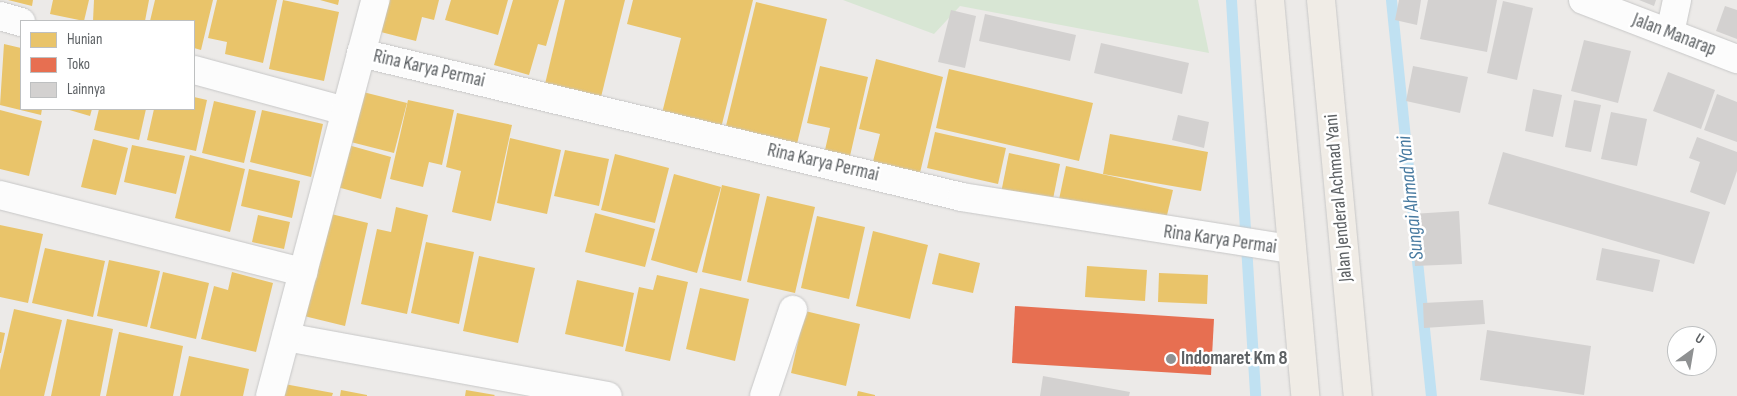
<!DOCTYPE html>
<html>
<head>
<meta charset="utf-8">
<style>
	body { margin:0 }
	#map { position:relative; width:1737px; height:396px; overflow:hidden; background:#eceae8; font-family:"Sofia Sans Condensed",sans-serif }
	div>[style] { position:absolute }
	.green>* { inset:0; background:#d8e6d4 }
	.homes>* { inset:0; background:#e9c46a }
	.shops>* { inset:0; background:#e76f51 }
	.stream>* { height:11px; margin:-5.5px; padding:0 5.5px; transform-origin:5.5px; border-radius:5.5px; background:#c0e1f2 }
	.building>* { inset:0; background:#d3d1d0 }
	.roads { filter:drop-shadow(0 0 1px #c7c7c7) drop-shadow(0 0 1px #c7c7c7) }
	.minor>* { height:28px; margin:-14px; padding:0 14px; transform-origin:14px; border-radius:14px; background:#fcfcfc }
	.trunk>* { height:28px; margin:-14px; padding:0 14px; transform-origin:14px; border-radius:14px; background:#f0ece6 }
	.dots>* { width:14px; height:14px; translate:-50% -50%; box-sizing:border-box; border:2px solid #fff; border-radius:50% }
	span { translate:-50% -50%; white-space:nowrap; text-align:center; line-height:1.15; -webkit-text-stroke:5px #fff; paint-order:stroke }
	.street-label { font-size:19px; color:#5d6164 }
	.poi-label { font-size:19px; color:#5d6164; font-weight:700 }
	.left { translate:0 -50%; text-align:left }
	.water-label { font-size:20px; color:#477aa0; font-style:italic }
	.legend { position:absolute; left:20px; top:20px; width:175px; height:90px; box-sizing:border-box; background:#fff; border:1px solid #bec0c1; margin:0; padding:6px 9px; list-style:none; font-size:15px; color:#5d6164 }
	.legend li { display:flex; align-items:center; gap:10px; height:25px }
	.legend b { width:25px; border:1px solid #bec0c1 }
	.north { position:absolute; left:1667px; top:326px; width:50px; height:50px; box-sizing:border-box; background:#fff; border:1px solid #bec0c1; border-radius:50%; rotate:32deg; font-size:14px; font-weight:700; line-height:20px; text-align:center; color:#5d6164 }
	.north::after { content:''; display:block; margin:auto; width:18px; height:22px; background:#8f9192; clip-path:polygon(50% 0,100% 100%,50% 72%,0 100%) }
</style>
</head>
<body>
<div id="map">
	<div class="green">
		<i style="clip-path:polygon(843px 0,1198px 0,1209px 53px,960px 6px,934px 34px)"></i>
	</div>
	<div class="homes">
		<i style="clip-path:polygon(8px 0,33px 0,32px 6px)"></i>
		<i style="clip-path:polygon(53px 0,89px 0,84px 21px,50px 14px)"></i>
		<i style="clip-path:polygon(94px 0,149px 0,145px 21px,93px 21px)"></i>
		<i style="clip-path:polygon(155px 0,213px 0,201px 50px,194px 48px,194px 21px,150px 21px)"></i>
		<i style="clip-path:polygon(217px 0,277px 0,263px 63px,225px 54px,227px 42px,208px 38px)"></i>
		<i style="clip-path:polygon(283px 0,339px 12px,324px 81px,269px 69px)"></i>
		<i style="clip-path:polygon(320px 0,339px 0,338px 5px)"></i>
		<i style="clip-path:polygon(381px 0,439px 0,434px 20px,422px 17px,416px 41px,373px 30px)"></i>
		<i style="clip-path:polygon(451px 0,508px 0,498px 35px,445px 20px)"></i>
		<i style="clip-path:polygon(513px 0,559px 0,546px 46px,538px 44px,529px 75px,494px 65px)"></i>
		<i style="clip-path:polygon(565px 0,625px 0,601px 97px,545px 84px)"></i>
		<i style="clip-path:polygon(633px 0,753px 0,720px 132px,661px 117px,681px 38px,627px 24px)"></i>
		<i style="clip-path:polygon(756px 2px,827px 19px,796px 148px,725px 130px)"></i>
		<i style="clip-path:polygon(4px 44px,21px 48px,21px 109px,42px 109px,41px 115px,0 105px)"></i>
		<i style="clip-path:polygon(876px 59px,943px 77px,918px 181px,871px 169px,880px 134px,859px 129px)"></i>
		<i style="clip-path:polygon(820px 66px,868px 77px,850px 156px,825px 150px,830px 128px,807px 123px)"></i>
		<i style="clip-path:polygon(949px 69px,1093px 103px,1079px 161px,936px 128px)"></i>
		<i style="clip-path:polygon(355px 90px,407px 103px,394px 153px,343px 140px)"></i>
		<i style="clip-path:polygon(194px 97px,207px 100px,196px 151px,147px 140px,154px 109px,194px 109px)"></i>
		<i style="clip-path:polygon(408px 100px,454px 110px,442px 165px,429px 162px,423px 187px,390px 179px)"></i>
		<i style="clip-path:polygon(214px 101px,256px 111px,244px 163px,202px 153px)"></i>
		<i style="clip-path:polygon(66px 109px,92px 109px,90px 116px)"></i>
		<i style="clip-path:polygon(99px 109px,146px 109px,139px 140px,94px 130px)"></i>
		<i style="clip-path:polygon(0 110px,42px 121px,29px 176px,0 169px)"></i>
		<i style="clip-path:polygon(262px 110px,323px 124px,311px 177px,250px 162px)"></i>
		<i style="clip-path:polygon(457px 113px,512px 125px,491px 221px,452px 212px,461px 171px,446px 167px)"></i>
		<i style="clip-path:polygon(935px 132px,1006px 148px,998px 184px,927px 168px)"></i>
		<i style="clip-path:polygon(1110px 134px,1208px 152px,1201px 191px,1103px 174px)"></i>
		<i style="clip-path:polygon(510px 138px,561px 150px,547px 214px,497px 203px)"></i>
		<i style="clip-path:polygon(93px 139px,128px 148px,116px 195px,81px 187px)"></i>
		<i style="clip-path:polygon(341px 143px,391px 157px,381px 199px,330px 185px)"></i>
		<i style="clip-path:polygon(132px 145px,185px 156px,176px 194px,124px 182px)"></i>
		<i style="clip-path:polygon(565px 150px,609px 159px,599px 206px,554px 196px)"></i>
		<i style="clip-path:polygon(1009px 153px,1060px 164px,1051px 209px,1000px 198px)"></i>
		<i style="clip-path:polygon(615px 154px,669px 168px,655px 223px,601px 210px)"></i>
		<i style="clip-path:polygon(190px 155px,245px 169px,230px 232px,175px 218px)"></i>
		<i style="clip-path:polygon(1066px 166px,1173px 190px,1163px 232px,1057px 209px)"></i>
		<i style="clip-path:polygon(249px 169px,300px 181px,292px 218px,241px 206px)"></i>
		<i style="clip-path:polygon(674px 174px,721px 187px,697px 273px,651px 260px)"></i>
		<i style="clip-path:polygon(722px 185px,760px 194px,741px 281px,702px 272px)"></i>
		<i style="clip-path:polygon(767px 196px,815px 207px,795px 293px,747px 282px)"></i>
		<i style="clip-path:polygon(396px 207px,428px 215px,407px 314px,361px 304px,377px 229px,391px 232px)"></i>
		<i style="clip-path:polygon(327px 213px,368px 223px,345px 326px,304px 316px)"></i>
		<i style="clip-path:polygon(595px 213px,655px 229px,645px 267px,585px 252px)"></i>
		<i style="clip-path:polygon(258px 215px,290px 222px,284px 249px,252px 242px)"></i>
		<i style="clip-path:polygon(817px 216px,865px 227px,849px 299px,801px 288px)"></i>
		<i style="clip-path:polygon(0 225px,43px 234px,28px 303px,0 297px)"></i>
		<i style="clip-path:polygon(873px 231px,928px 245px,910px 319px,856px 306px)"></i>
		<i style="clip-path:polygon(426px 242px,474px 252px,459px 324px,411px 313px)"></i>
		<i style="clip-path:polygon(45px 248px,105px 261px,93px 317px,32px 303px)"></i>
		<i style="clip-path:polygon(939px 253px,980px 263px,973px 293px,932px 284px)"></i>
		<i style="clip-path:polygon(479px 256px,535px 268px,518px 343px,463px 331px)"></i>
		<i style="clip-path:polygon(109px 260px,160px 271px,147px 327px,97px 316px)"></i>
		<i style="clip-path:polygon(1087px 266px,1147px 270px,1145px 301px,1085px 297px)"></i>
		<i style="clip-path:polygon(163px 272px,209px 283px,196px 339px,150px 328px)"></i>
		<i style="clip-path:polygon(232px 272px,273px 283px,256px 352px,201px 339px,214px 286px,228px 290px)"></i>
		<i style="clip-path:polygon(1159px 273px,1208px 275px,1207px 304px,1158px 302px)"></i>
		<i style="clip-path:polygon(657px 275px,688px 282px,670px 361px,625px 351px,639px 287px,653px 290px)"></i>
		<i style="clip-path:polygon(577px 280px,634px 293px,623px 347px,565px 334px)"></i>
		<i style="clip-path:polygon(700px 288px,749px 299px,735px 361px,686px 349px)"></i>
		<i style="clip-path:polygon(14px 309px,62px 320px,44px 396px,0 396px,0 370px)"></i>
		<i style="clip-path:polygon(805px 311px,860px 324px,846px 386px,791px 373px)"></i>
		<i style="clip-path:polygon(67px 319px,113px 329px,100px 396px,51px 396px)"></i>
		<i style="clip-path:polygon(0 332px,5px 333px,1px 353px,0 353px)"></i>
		<i style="clip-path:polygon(119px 332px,183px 346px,173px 396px,106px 396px)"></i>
		<i style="clip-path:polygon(189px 356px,249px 369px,243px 396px,180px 396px)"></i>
		<i style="clip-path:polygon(279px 383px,333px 393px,332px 396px,277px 396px)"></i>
		<i style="clip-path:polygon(341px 390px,367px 395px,367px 396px,340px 396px)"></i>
		<i style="clip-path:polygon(466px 390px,495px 395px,494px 396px,465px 396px)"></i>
		<i style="clip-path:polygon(858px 391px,875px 395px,875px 396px,857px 396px)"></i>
	</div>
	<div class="shops">
		<i style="clip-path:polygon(1015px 306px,1214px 319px,1211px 375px,1012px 363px)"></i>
	</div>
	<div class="stream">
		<i style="left:1231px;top:0;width:397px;rotate:86.5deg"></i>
		<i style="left:1391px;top:0;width:229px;rotate:84.2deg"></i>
		<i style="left:1416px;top:251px;width:146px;rotate:84.1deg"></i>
	</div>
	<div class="building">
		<i style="clip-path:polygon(1399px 0,1421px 0,1417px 25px,1395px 20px)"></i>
		<i style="clip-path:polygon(1428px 0,1497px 0,1487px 52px,1420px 39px)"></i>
		<i style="clip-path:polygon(1639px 0,1656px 0,1654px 6px)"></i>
		<i style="clip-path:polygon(1503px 1px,1533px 8px,1517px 80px,1487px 73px)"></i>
		<i style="clip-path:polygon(1725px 6px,1737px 10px,1737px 39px,1716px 31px)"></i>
		<i style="clip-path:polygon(951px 10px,976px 16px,965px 68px,938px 62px)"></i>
		<i style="clip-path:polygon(985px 14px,1076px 35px,1070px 61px,979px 41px)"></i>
		<i style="clip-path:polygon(1584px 40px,1631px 51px,1618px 103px,1571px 91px)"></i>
		<i style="clip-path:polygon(1101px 43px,1189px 63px,1182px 94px,1094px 73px)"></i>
		<i style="clip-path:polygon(1413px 66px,1468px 77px,1460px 113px,1406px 101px)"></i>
		<i style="clip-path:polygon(1668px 72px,1715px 90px,1701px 129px,1653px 111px)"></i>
		<i style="clip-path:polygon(1533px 89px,1562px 95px,1553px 137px,1525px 131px)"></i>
		<i style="clip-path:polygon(1717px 94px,1737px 102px,1737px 142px,1704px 130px)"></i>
		<i style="clip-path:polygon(1574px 100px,1601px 105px,1591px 152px,1565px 147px)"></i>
		<i style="clip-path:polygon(1611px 112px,1647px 119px,1637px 166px,1601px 159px)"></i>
		<i style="clip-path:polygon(1178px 115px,1209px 122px,1204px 148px,1172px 140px)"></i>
		<i style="clip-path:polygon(1697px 137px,1737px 152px,1737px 171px,1725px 205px,1690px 192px,1700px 162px,1689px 158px)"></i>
		<i style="clip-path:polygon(1503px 152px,1710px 212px,1694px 264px,1488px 204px)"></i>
		<i style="clip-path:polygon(1459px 211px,1462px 264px,1415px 266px,1412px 214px)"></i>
		<i style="clip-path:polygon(1602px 248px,1660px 260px,1653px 292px,1596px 280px)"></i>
		<i style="clip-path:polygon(1483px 300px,1485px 324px,1424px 328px,1423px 303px)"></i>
		<i style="clip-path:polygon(1487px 330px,1591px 346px,1584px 395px,1480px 380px)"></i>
		<i style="clip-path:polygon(1043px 376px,1130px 392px,1129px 396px,1040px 396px)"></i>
	</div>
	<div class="roads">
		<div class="minor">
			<i style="left:1583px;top:0;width:165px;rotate:21deg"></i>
			<i style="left:0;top:16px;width:22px;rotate:16deg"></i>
			<i style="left:1670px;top:33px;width:34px;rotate:-78deg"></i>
			<i style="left:361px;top:53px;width:618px;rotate:13.47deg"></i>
			<i style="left:962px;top:197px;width:331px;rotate:9deg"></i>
			<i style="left:194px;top:70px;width:156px;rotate:15.2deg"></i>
			<i style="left:0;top:195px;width:313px;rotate:14.3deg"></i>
			<i style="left:286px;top:337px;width:327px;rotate:10.4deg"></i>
			<i style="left:270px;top:396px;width:410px;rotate:-75.1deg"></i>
			<i style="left:764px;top:396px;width:91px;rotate:-71.4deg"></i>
		</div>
		<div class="trunk">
			<i style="left:1270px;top:0;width:398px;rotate:84.9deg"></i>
			<i style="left:1321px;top:0;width:398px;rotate:84.7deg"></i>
		</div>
	</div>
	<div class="dots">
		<i style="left:1171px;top:359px;background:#8f9192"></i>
	</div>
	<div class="street-label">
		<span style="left:1674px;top:35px;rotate:21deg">Jalan Manarap</span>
		<span style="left:429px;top:69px;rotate:13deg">Rina Karya Permai</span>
		<span style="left:823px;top:163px;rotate:13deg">Rina Karya Permai</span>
		<span style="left:1339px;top:198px;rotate:-95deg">Jalan Jenderal Achmad Yani</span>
		<span style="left:1220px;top:240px;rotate:8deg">Rina Karya Permai</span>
	</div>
	<div class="poi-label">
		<span class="left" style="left:1181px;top:359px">Indomaret Km 8</span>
	</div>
	<div class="water-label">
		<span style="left:1411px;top:198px;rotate:-96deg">Sungai Ahmad Yani</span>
	</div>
	<ul class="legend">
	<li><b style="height:14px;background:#e9c46a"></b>Hunian</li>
	<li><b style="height:14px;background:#e76f51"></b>Toko</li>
	<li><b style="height:14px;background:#d3d1d0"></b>Lainnya</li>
	</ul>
	<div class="north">U</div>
</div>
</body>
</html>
